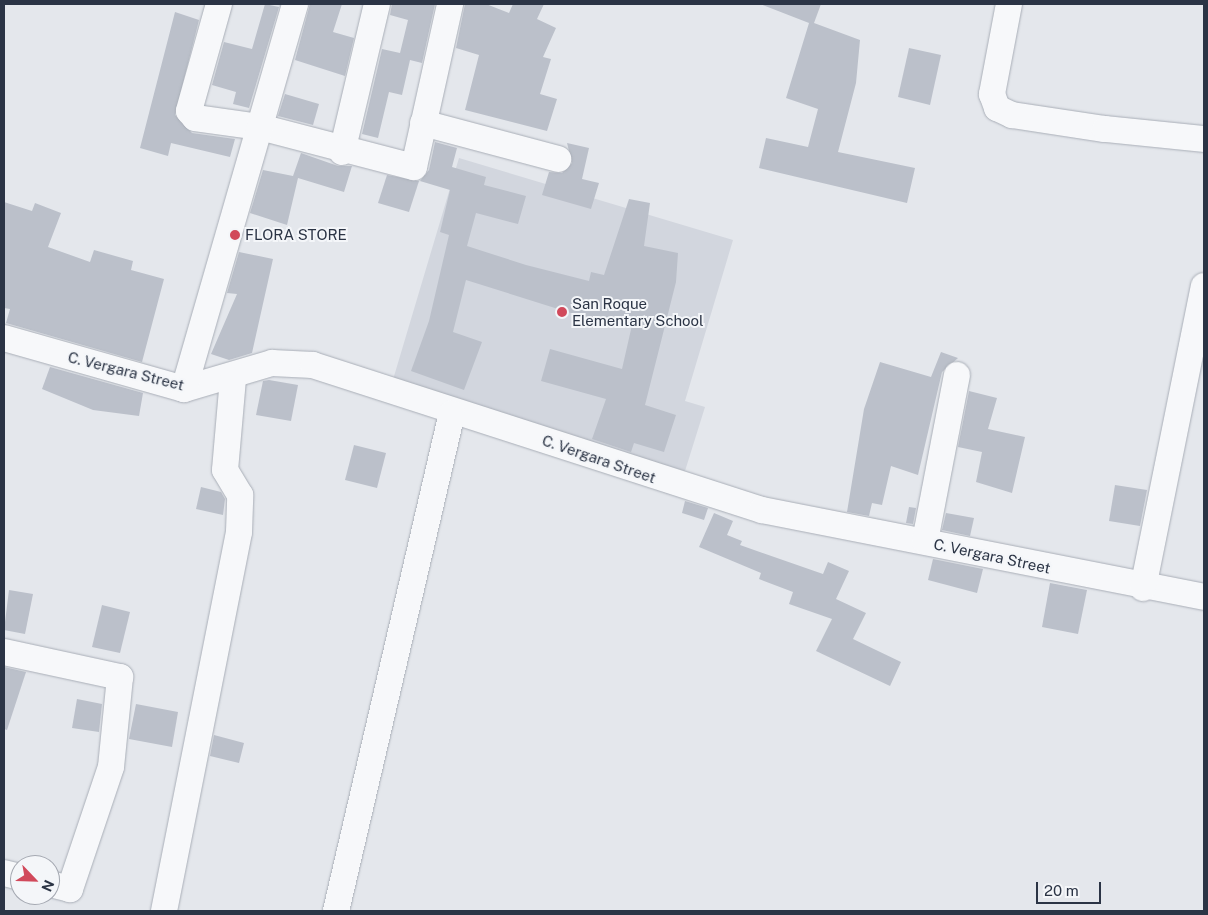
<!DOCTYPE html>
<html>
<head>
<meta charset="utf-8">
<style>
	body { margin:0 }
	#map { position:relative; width:1208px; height:915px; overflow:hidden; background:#e4e7ec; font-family:"Public Sans",sans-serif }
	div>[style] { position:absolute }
	.built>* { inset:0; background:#d2d6de }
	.building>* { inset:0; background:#bbc0ca }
	.roads { filter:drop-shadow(0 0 1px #a9aeb7) drop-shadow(0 0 1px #a9aeb7) }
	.minor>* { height:26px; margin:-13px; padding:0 13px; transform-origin:13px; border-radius:13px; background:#f7f8fa }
	.dots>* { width:14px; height:14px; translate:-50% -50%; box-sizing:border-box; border:2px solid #f4f6f9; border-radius:50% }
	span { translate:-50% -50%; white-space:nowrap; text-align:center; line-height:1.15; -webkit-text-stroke:4px #f4f6f9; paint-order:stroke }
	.poi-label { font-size:15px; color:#2b3445 }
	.left { translate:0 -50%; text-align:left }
	.street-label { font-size:15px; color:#2b3445 }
	.frame { position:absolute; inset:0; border:5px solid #2b3445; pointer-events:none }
	.north { position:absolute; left:10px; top:855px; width:50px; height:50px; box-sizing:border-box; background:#f4f6f9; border:1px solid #a4a8b1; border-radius:50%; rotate:114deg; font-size:14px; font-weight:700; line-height:20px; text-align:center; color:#2b3445 }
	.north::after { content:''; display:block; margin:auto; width:18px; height:22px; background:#d1495b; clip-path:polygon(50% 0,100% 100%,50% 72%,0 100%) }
	.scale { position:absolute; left:1036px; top:882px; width:65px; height:22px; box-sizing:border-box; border:2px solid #2b3445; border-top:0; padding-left:6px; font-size:15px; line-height:18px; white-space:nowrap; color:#2b3445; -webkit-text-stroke:4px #f4f6f9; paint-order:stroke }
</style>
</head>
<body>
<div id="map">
	<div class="built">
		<i style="clip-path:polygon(459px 158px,733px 240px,685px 401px,705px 407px,685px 471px,392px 383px)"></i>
	</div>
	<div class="building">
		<i style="clip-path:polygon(265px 4px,279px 7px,249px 108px,233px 104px,236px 92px,212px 85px,224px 42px,252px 49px)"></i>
		<i style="clip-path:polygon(310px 4px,342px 4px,333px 32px,354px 38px,345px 76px,295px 60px)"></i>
		<i style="clip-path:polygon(392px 4px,435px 4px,422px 63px,410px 60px,402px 95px,389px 92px,378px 138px,362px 134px,382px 49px,400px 53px,408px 20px,390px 15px)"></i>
		<i style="clip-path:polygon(465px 4px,486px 4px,509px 13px,513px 4px,544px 4px,537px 19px,556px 28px,543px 57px,551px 59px,540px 94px,557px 99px,547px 131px,465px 110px,479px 55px,456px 48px)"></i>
		<i style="clip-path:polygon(760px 4px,821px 4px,814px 23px,860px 40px,856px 83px,838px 152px,915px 168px,907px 203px,759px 168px,766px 138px,808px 147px,818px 109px,786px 98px,809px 23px)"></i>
		<i style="clip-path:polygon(175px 12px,199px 20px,175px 115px,192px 133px,235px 139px,230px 157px,171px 143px,168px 156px,140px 148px)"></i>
		<i style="clip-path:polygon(909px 48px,941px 55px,930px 105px,898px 97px)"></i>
		<i style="clip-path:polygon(285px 94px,319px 104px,313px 125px,278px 116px)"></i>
		<i style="clip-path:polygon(435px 142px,457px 148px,452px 167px,486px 177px,484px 185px,526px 196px,518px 224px,476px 213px,467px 246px,526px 265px,589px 281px,591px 272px,604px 275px,629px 199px,650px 203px,644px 246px,678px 253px,676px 282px,645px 405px,676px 415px,664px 452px,634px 443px,631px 452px,592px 439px,606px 399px,541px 381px,550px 349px,622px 369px,632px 325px,574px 314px,466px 280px,453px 332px,482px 342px,464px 390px,411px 371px,429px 321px,449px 235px,440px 232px,450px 190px,420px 181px,429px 170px)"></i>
		<i style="clip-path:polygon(567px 143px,589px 148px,582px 179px,599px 183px,591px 209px,542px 195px,549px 172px,562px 173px,572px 163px)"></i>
		<i style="clip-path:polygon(301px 153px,338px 166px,352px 166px,344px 192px,298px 178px,287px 225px,250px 213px,263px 170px,293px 176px)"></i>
		<i style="clip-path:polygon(387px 175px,419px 181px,409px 212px,378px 203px)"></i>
		<i style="clip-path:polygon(4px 202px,32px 211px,35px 203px,61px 213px,48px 247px,90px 262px,94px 250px,133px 261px,131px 270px,164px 279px,142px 362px,6px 323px,10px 309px,4px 308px)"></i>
		<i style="clip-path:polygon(239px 252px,273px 259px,252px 353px,229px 360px,211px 354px,237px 294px,227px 293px)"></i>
		<i style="clip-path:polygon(941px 352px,958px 358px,942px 372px,918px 475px,891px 466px,882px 505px,872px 503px,869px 516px,847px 512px,864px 409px,880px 362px,931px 377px)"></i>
		<i style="clip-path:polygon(50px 367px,143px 393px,139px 416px,93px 410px,42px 389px)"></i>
		<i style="clip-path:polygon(269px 380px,298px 385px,291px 421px,256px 415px,263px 381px)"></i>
		<i style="clip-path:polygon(969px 391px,997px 398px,988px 429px,1025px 437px,1012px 493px,976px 482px,982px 452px,958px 447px)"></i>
		<i style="clip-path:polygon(354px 445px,386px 453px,377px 488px,345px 480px)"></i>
		<i style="clip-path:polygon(1115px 485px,1147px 490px,1140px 526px,1109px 521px)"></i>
		<i style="clip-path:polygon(201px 487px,221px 492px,225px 499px,223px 515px,196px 509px)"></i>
		<i style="clip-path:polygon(685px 501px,708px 508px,704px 520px,682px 513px)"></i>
		<i style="clip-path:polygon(909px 507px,916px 508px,913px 524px,906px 523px)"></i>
		<i style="clip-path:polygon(714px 513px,733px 521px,727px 535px,742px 541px,740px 545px,823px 574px,828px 562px,849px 571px,836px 599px,866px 613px,853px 639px,901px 662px,890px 686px,816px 651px,832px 619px,789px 604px,793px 592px,759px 579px,761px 573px,699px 547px)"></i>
		<i style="clip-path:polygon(946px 513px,974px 518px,970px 536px,942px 530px)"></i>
		<i style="clip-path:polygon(933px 559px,983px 569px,977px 593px,928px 580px)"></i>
		<i style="clip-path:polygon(1050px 583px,1087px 590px,1078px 634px,1042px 627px)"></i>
		<i style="clip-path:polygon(9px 590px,33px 594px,25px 634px,4px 630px)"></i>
		<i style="clip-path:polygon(102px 605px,130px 612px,120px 653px,92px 647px)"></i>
		<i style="clip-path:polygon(4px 667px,26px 672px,7px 730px,4px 729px)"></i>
		<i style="clip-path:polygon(77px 699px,102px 704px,99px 732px,72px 728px)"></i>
		<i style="clip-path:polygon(136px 704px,178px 712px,172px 747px,129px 739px)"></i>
		<i style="clip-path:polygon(214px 735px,244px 743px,239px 763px,210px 756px)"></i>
	</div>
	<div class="roads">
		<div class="minor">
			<i style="left:219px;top:4px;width:111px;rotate:105.7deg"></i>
			<i style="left:189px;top:111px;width:9px;rotate:49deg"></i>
			<i style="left:195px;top:118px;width:66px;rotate:7.9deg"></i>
			<i style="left:260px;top:127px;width:159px;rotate:14.6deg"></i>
			<i style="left:414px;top:167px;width:167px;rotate:-77.5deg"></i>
			<i style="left:1009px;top:4px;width:92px;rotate:100.7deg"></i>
			<i style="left:992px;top:94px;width:15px;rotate:70deg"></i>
			<i style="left:997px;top:108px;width:17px;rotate:25deg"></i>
			<i style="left:1012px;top:115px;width:94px;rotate:8.6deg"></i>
			<i style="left:1105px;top:129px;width:100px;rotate:5.8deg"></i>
			<i style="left:423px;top:123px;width:140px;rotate:14.9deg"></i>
			<i style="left:342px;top:152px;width:152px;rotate:-76.7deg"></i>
			<i style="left:4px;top:338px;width:187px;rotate:15.8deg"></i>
			<i style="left:184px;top:389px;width:92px;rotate:-16.5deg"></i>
			<i style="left:272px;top:363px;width:41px;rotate:2.8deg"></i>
			<i style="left:313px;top:365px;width:472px;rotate:17.9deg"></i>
			<i style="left:762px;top:510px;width:450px;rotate:11.1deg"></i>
			<i style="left:184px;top:389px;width:401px;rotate:-73.9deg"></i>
			<i style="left:925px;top:541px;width:169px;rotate:-79.1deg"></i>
			<i style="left:1143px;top:588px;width:308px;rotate:-78.6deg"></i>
			<i style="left:4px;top:652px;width:119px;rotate:12.2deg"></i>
			<i style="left:120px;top:677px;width:90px;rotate:95.7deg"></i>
			<i style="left:111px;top:767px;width:129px;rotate:108.6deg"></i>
			<i style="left:70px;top:889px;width:21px;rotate:-166deg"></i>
			<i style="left:4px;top:873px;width:16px;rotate:14deg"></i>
			<i style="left:164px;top:911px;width:386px;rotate:-78.8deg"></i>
			<i style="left:239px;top:532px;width:37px;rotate:-88deg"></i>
			<i style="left:240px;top:495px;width:29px;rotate:-121deg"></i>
			<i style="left:225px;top:470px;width:92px;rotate:-85deg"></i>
			<i style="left:336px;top:911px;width:511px;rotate:-76.89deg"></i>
		</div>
	</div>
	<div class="dots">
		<i style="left:235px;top:235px;background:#d1495b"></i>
		<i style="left:562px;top:312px;background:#d1495b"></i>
	</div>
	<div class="poi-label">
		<span class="left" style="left:245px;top:235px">FLORA STORE</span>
		<span class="left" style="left:572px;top:312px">San Roque<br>Elementary School</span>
	</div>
	<div class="street-label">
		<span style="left:126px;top:371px;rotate:14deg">C. Vergara Street</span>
		<span style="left:599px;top:459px;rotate:19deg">C. Vergara Street</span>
		<span style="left:992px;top:556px;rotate:12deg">C. Vergara Street</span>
	</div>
	<div class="frame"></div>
	<div class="north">N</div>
	<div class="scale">20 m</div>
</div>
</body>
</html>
